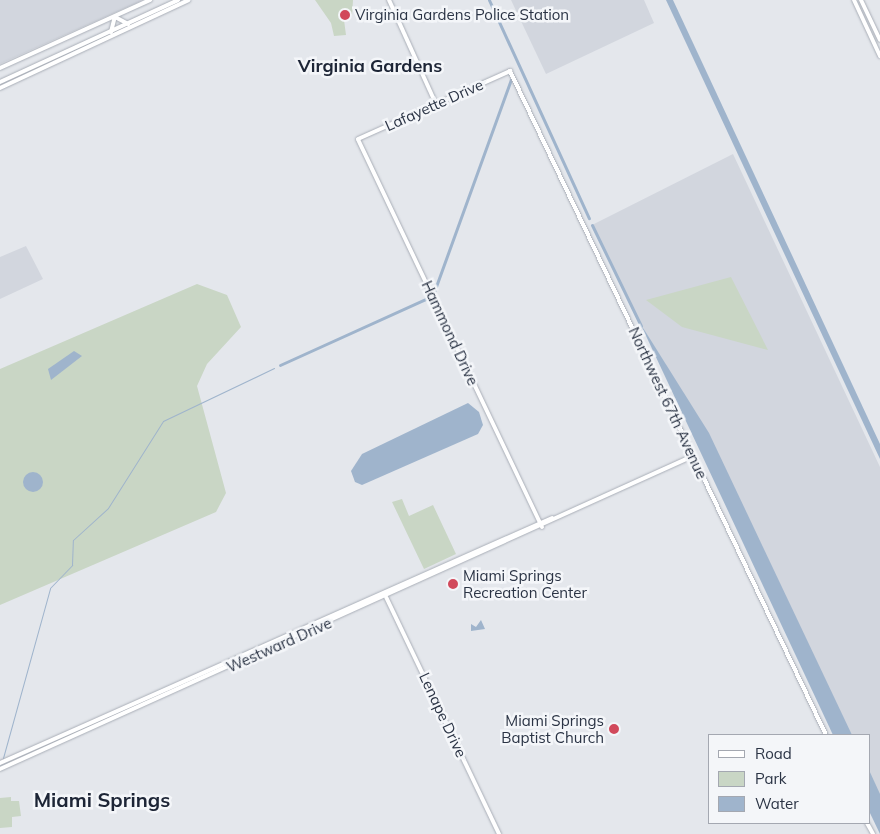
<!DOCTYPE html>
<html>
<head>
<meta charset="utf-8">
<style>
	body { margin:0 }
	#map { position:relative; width:880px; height:834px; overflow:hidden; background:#e4e7ec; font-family:Mulish,sans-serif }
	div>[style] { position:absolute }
	.built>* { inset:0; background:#d2d6de }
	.green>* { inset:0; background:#c9d6c5 }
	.water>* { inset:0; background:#9fb4cc }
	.round { border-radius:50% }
	.stream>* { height:1px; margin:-0.5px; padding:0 0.5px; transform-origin:0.5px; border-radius:0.5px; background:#9fb4cc }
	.canal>* { height:3px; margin:-1.5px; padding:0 1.5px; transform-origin:1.5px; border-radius:1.5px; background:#9fb4cc }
	.roads { filter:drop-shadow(0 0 1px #a9aeb7) drop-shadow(0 0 1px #a9aeb7) }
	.secondary>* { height:4px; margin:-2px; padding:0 2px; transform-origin:2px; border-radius:2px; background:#fff }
	.primary>* { height:4px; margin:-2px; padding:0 2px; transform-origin:2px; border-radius:2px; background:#fff }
	.dots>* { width:14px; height:14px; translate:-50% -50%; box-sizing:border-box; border:2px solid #f4f6f9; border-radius:50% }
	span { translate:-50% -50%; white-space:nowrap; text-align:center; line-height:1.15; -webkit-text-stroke:5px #f4f6f9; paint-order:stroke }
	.poi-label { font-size:15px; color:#2b3445 }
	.left { translate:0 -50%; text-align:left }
	.right { translate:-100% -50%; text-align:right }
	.street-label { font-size:15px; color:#2b3445 }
	.quarter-label { font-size:18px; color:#1d2536; font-weight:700 }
	.district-label { font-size:20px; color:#1d2536; font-weight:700 }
	.legend { position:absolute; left:708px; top:734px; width:162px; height:90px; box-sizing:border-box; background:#f4f6f9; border:1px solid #a4a8b1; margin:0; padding:6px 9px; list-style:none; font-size:15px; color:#2b3445 }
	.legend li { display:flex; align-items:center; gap:10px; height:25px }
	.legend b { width:25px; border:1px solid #a4a8b1 }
</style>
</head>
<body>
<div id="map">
	<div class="built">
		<i style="clip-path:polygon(0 0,143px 0,0 64px)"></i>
		<i style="clip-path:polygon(511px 0,644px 0,654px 23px,546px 74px)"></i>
		<i style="clip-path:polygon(733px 154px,880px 467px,880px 805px,869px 782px,869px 735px,846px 735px,592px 225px)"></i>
		<i style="clip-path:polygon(26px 246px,43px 279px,0 299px,0 257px)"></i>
	</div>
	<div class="green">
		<i style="clip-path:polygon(315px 0,353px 0,352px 16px,344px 20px,346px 35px,334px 36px,331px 23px)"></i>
		<i style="clip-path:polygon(731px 277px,768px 350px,682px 327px,646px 300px)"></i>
		<i style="clip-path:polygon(197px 284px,227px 295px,241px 327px,207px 364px,197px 386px,226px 493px,216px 512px,0 605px,0 369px)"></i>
		<i style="clip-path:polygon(402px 499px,409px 516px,433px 505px,456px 554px,424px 569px,392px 502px)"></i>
		<i style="clip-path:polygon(11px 797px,11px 801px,19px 801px,21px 816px,12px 817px,12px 827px,0 828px,0 798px)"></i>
	</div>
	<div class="water">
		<i style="clip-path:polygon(666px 0,673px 0,880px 444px,880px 459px)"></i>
		<i style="clip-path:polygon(640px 323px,709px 433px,852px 735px,833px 735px)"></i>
		<i style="clip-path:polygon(74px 351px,82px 356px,51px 380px,48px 369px)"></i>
		<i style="clip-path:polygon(468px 403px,479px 412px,483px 425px,478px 434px,362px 485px,355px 482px,351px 471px,362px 454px)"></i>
		<i class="round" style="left:23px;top:472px;width:20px;height:20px"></i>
		<i style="clip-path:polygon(481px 620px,485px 629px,471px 631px,471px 624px,476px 627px)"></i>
		<i style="clip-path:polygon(869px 770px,880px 794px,880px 834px,869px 811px)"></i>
	</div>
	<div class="stream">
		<i style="left:3px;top:758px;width:176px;rotate:-74.5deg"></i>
		<i style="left:50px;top:588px;width:32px;rotate:-46deg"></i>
		<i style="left:72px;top:565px;width:25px;rotate:-88deg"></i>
		<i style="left:73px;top:540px;width:47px;rotate:-42.4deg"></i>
		<i style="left:108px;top:508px;width:103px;rotate:-57.7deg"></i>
		<i style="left:163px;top:421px;width:123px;rotate:-25.5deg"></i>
	</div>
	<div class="canal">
		<i style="left:489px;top:0;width:240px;rotate:65.4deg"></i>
		<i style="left:592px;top:225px;width:112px;rotate:64.1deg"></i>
		<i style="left:434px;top:292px;width:226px;rotate:-70.1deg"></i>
		<i style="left:280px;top:365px;width:165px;rotate:-24.4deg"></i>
	</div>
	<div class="roads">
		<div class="secondary">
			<i style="left:389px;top:0;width:114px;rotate:65.7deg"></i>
			<i style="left:854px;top:0;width:62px;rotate:65.1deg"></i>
			<i style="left:861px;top:0;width:44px;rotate:64.6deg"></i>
			<i style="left:0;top:68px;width:165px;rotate:-24.4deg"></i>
			<i style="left:542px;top:527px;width:429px;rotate:-115.4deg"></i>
			<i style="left:358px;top:139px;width:167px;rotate:-24.1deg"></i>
			<i style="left:510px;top:71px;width:735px;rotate:64.55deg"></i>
			<i style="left:386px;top:597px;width:263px;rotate:64.5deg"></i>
			<i style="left:0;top:763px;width:604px;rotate:-23.93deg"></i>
			<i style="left:0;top:769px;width:760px;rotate:-24.31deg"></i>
			<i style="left:867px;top:823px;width:13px;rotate:61deg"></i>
		</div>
		<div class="primary">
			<i style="left:115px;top:17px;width:15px;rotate:28deg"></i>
			<i style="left:111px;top:32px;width:16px;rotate:-76deg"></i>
			<i style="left:0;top:82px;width:196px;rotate:-24.7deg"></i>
			<i style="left:0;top:88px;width:208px;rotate:-25deg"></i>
		</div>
	</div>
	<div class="dots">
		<i style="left:345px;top:15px;background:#d1495b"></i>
		<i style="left:453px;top:584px;background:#d1495b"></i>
		<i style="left:614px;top:729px;background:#d1495b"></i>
	</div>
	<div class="poi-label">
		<span class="left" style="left:355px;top:15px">Virginia Gardens Police Station</span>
		<span class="left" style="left:463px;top:584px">Miami Springs<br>Recreation Center</span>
		<span class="right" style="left:604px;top:729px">Miami Springs<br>Baptist Church</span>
	</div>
	<div class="street-label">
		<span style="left:434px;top:105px;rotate:-24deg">Lafayette Drive</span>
		<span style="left:450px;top:333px;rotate:65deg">Hammond Drive</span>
		<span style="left:668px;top:403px;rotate:65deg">Northwest 67th Avenue</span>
		<span style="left:279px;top:645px;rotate:-24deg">Westward Drive</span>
		<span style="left:443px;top:715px;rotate:65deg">Lenape Drive</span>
	</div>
	<div class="quarter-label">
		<span style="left:370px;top:66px">Virginia Gardens</span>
	</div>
	<div class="district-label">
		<span style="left:102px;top:799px">Miami Springs</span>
	</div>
	<ul class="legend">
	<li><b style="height:6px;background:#fff"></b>Road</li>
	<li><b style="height:14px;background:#c9d6c5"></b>Park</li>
	<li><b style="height:14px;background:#9fb4cc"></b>Water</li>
	</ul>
</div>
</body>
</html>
